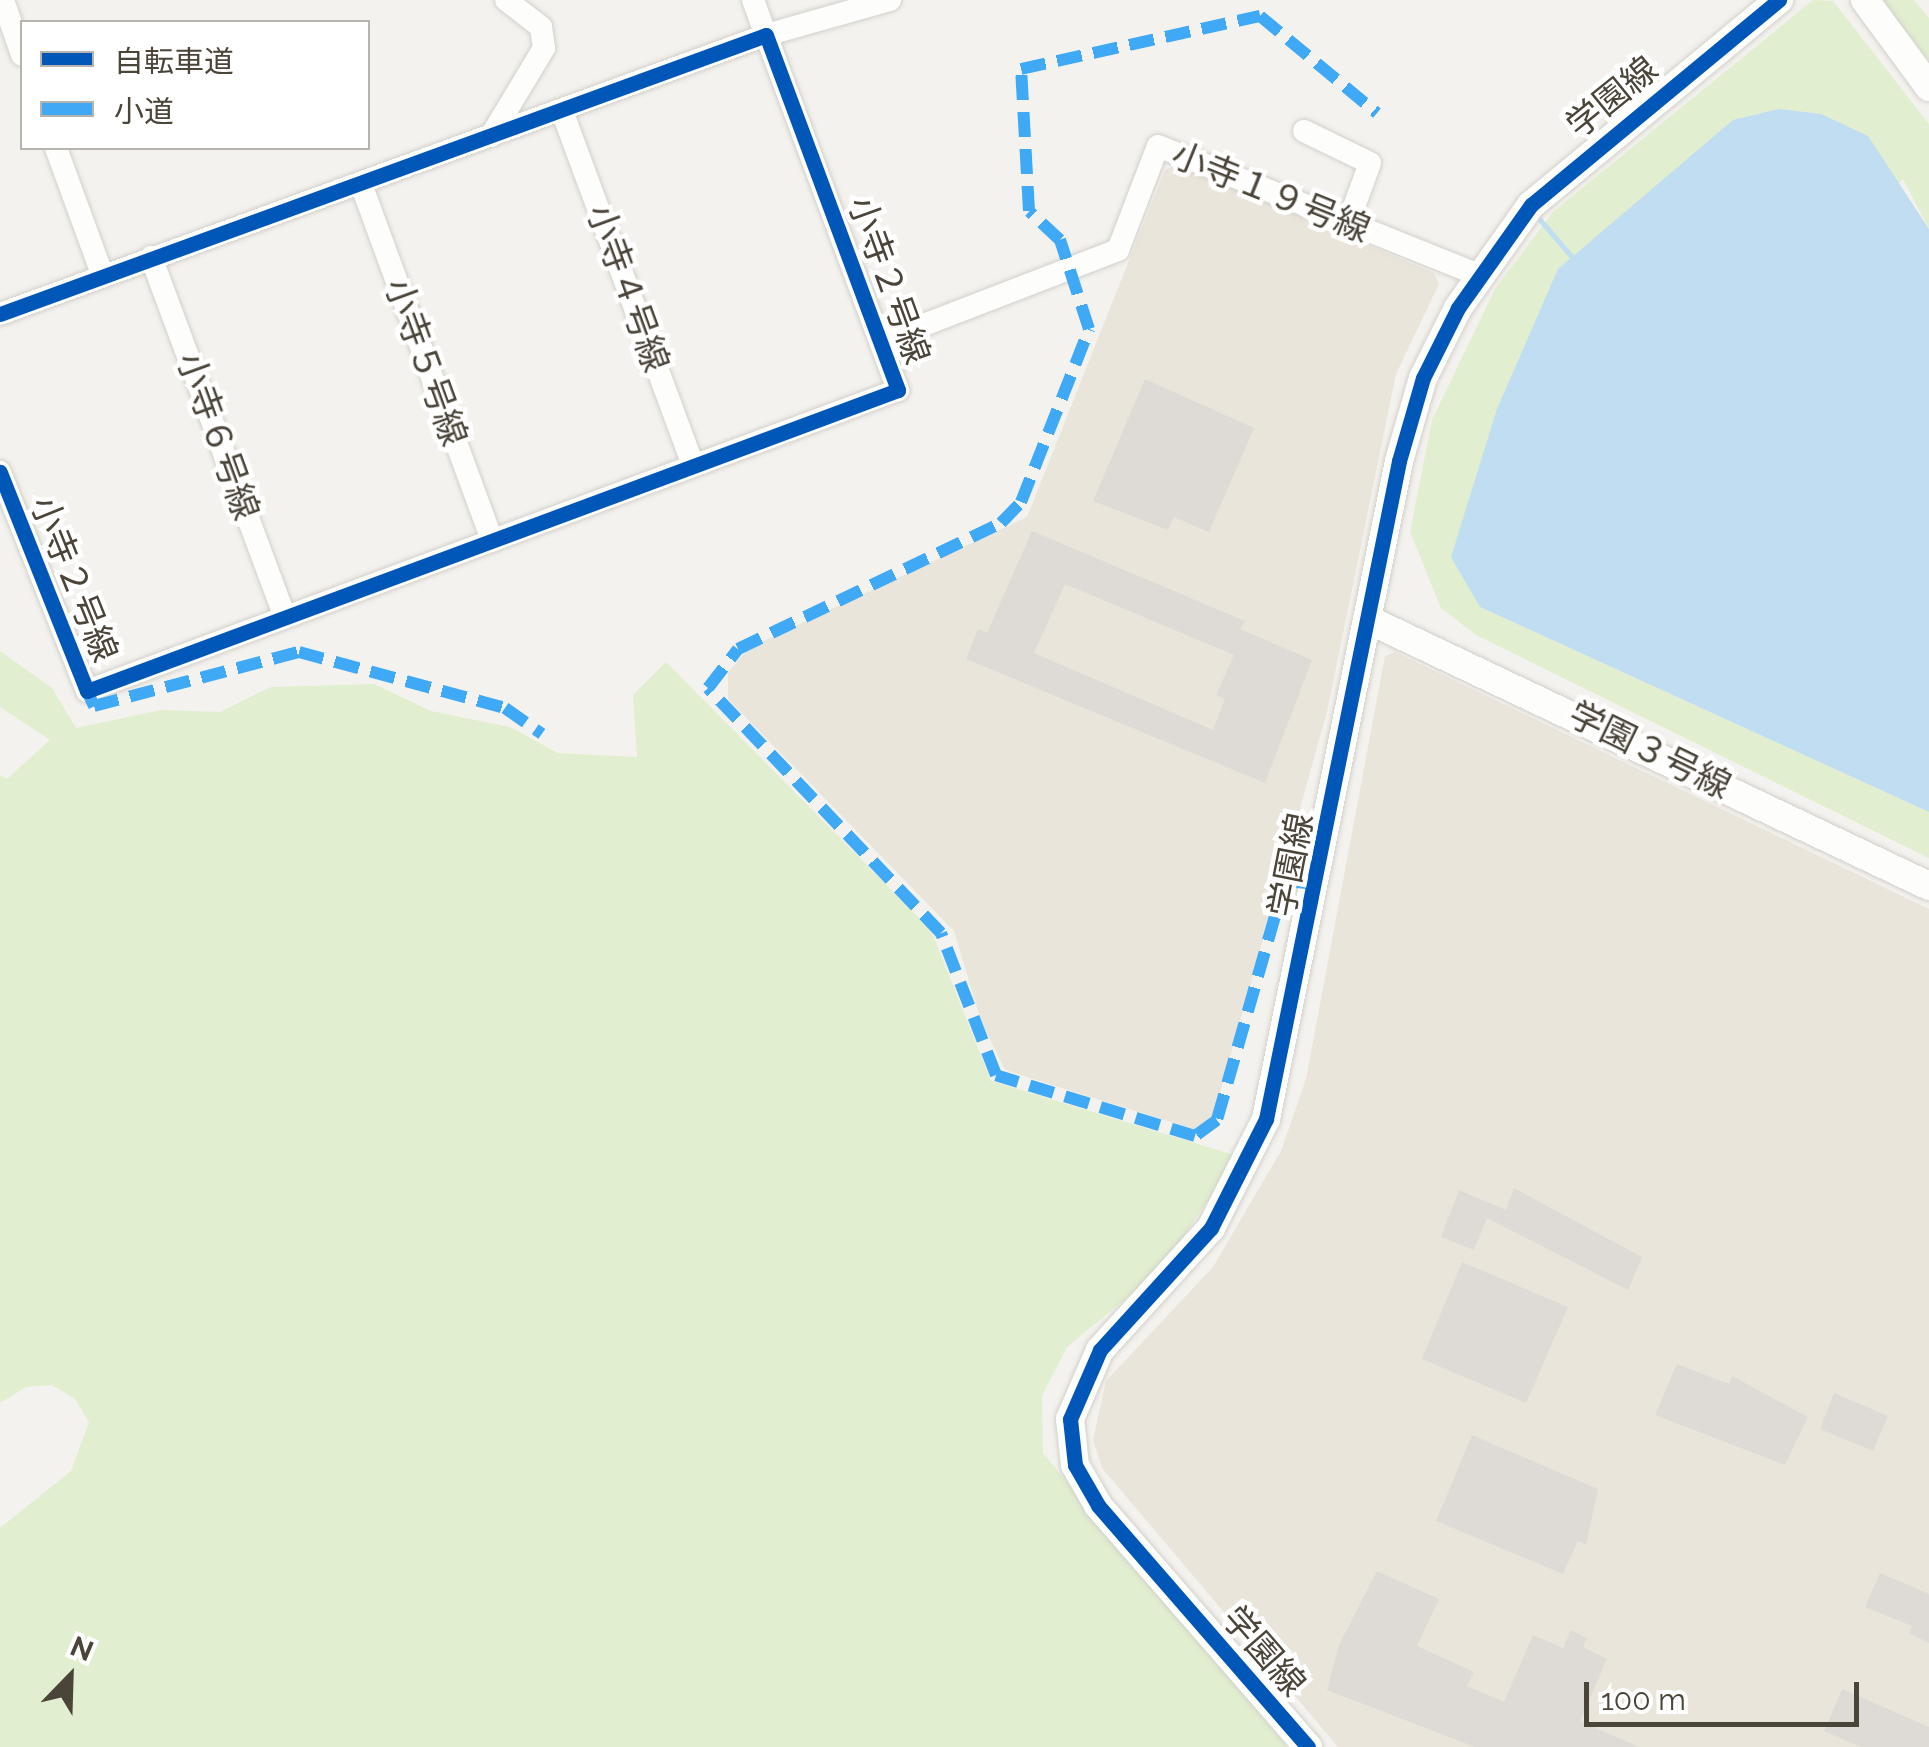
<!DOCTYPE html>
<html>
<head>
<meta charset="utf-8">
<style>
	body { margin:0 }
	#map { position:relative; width:1929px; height:1747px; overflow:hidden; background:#f4f2ee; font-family:Raleway,"Noto Sans JP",sans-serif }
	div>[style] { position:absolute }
	.education>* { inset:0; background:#eae5da }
	.green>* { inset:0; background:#e1eecf }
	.water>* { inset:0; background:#c0ddf1 }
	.stream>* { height:5px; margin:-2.5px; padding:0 2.5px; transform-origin:2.5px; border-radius:2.5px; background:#c0ddf1 }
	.building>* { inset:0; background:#dedbd6 }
	.roads { filter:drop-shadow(0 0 2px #d2d0cb) drop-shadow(0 0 2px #d2d0cb) }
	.minor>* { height:22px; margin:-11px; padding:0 11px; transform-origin:11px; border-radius:11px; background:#fdfdfc }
	.tertiary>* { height:28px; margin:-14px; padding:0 14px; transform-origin:14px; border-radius:14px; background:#fdfdfc }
	.quiet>* { height:12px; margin-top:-6px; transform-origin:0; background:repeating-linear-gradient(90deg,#3fa9f5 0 25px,transparent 0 37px) }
	.cycleway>* { height:15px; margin:-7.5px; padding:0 7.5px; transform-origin:7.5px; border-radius:7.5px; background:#0057b8 }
	span { translate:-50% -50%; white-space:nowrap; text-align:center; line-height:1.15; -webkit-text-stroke:9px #fff; paint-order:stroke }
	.street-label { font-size:35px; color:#4b4439 }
	.legend { position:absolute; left:20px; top:20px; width:350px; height:130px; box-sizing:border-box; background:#fff; border:2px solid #b7b4b0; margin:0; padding:12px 18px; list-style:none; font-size:30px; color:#4b4439 }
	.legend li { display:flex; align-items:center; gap:20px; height:50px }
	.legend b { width:50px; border:2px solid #b7b4b0 }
	.north { position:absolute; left:20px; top:1627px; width:100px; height:100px; -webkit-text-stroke:8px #fff; paint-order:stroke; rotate:23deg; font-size:28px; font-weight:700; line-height:40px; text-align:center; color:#4b4439 }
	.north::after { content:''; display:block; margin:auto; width:35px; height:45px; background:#4b4439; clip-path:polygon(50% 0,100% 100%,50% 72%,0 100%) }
	.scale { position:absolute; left:1584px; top:1682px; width:275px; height:45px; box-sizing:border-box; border:5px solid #4b4439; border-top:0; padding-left:12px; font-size:30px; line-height:35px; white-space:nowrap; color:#4b4439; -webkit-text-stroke:8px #fff; paint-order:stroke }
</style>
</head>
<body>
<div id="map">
	<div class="education">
		<i style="clip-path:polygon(1177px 165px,1434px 273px,1439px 284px,1396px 374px,1327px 712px,1211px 1124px,1196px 1130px,1005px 1070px,981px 1021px,954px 931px,728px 699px,728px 672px,749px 648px,1027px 517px,1165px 170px)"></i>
		<i style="clip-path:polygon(1395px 652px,1929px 909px,1929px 1747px,1338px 1747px,1102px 1468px,1093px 1440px,1106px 1381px,1213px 1267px,1281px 1151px,1306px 1079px,1385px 656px)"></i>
	</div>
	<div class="green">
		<i style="clip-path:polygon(1813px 0,1833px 1px,1929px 124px,1929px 229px,1903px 179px,1480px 607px,1929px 812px,1929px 858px,1476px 635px,1441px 608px,1410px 532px,1432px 420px,1495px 289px,1553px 212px)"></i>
		<i style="clip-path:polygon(1881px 0,1914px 0,1929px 18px,1929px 61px)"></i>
		<i style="clip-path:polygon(0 651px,52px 688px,76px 728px,161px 710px,220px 712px,271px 687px,374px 684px,431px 711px,510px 727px,558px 753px,637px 757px,633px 695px,666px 662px,931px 930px,991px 1081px,1237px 1156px,1163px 1268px,1067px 1347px,1042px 1396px,1043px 1453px,1287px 1747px,0 1747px,0 1528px,71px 1471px,89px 1422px,75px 1399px,52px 1385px,26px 1387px,0 1403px,0 775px,7px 779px,50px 740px,0 707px)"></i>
	</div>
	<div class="water">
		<i style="clip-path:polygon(1779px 109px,1821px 114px,1868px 136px,1929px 229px,1929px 812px,1480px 607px,1451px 557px,1497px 409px,1558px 269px,1733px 120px)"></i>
	</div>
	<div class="stream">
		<i style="left:1535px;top:214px;width:57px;rotate:49.3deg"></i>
	</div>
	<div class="building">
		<i style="clip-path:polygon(1145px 379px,1254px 428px,1209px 532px,1174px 517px,1168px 530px,1093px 501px)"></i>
		<i style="clip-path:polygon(evenodd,1032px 531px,1245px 621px,1240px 629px,1312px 660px,1265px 783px,966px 659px,978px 629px,987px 633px,1032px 531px,1065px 584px,1234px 655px,1216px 695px,1225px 699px,1213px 730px,1034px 653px,1065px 584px)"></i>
		<i style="clip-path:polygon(1514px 1188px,1642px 1257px,1628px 1290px,1487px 1218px,1474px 1250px,1441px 1237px,1459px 1190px,1506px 1210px)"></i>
		<i style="clip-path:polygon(1462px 1262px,1568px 1307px,1526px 1403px,1422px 1359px)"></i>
		<i style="clip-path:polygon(1677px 1364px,1729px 1384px,1732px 1376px,1808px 1417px,1785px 1465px,1655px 1415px)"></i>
		<i style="clip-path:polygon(1834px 1393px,1888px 1416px,1873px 1451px,1820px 1429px)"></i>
		<i style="clip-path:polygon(1472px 1435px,1598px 1489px,1586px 1545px,1578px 1541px,1563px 1574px,1436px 1521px)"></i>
		<i style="clip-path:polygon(1377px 1571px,1439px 1599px,1417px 1646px,1474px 1672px,1467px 1686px,1504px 1702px,1533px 1635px,1563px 1648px,1571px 1630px,1587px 1638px,1583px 1647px,1607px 1659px,1580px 1721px,1639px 1747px,1475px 1747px,1327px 1690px,1339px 1645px)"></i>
		<i style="clip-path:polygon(1880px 1573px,1929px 1594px,1929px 1643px,1909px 1633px,1912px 1626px,1865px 1607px)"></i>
		<i style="clip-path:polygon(1842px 1689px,1929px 1727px,1929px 1747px,1861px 1747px,1824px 1731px)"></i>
	</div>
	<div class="roads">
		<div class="minor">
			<i style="left:3px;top:0;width:58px;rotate:70.9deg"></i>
			<i style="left:753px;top:0;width:37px;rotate:70deg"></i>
			<i style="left:766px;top:35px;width:129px;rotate:-15.8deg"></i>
			<i style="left:562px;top:111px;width:377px;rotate:69.7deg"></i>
			<i style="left:1304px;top:131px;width:73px;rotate:25.9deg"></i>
			<i style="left:1370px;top:163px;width:64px;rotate:110.1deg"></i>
			<i style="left:491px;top:136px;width:103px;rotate:-58.9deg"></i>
			<i style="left:544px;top:48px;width:21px;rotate:-98deg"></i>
			<i style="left:541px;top:27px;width:44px;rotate:-142.4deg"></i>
			<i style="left:56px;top:148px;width:134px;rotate:69.9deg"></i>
			<i style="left:361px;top:184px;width:380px;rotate:69.8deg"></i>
			<i style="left:151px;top:257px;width:382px;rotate:69.6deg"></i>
			<i style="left:0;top:314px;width:815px;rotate:-20.01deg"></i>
			<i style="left:766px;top:35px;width:379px;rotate:69.6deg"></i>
			<i style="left:898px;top:390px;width:865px;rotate:159.64deg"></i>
			<i style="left:87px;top:691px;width:236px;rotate:-111.7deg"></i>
			<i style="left:882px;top:341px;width:253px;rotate:-21.1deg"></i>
			<i style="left:1118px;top:250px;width:111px;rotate:-69deg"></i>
			<i style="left:1158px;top:146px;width:343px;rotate:21.9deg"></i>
		</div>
		<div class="tertiary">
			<i style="left:1865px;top:0;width:108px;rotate:53.7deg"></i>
			<i style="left:1369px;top:620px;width:620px;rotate:25.41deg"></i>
			<i style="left:1308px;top:1747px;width:320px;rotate:-131deg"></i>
			<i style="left:1098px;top:1505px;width:46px;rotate:-119.9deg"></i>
			<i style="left:1075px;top:1465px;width:46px;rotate:-96.2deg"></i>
			<i style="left:1070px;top:1419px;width:75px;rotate:-66.5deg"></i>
			<i style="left:1100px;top:1350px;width:165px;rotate:-47.7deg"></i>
			<i style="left:1211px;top:1228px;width:122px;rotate:-63.2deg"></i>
			<i style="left:1266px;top:1119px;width:671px;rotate:-78.57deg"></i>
			<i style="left:1399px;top:461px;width:86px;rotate:-73.9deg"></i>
			<i style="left:1423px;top:378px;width:78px;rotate:-63.4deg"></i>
			<i style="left:1458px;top:308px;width:126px;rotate:-54.7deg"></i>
			<i style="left:1531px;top:205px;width:322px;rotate:-39.6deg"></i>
		</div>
	</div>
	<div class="quiet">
		<i style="left:87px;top:691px;width:17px;rotate:65deg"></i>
		<i style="left:94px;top:706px;width:212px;rotate:-14.8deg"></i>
		<i style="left:299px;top:652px;width:213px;rotate:15.2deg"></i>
		<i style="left:505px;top:708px;width:45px;rotate:35.1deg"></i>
		<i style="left:1318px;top:884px;width:33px;rotate:-175deg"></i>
		<i style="left:1285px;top:881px;width:248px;rotate:105.9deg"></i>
		<i style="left:1217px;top:1120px;width:27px;rotate:144deg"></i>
		<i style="left:1195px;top:1136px;width:208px;rotate:-163deg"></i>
		<i style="left:996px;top:1075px;width:152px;rotate:-111.2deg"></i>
		<i style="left:941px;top:933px;width:338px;rotate:-133.6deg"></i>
		<i style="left:708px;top:688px;width:49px;rotate:-52.4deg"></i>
		<i style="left:738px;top:649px;width:292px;rotate:-25.6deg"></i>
		<i style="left:1001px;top:523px;width:29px;rotate:-46deg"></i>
		<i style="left:1021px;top:502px;width:186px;rotate:-68.5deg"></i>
		<i style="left:1089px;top:329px;width:94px;rotate:-108deg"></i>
		<i style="left:1060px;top:240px;width:42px;rotate:-136.9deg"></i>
		<i style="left:1029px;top:211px;width:142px;rotate:-93.2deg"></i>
		<i style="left:1021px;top:69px;width:245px;rotate:-12.5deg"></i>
		<i style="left:1260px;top:16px;width:152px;rotate:39.7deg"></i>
	</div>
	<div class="cycleway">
		<i style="left:0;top:314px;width:815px;rotate:-20.01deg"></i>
		<i style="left:766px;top:35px;width:379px;rotate:69.6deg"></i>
		<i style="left:898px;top:390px;width:865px;rotate:159.64deg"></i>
		<i style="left:87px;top:691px;width:236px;rotate:-111.7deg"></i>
		<i style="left:1308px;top:1747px;width:320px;rotate:-131deg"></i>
		<i style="left:1098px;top:1505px;width:46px;rotate:-119.9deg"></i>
		<i style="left:1075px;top:1465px;width:46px;rotate:-96.2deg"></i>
		<i style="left:1070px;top:1419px;width:75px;rotate:-66.5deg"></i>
		<i style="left:1100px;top:1350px;width:165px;rotate:-47.7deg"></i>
		<i style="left:1211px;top:1228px;width:122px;rotate:-63.2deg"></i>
		<i style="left:1266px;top:1119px;width:671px;rotate:-78.57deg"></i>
		<i style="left:1399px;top:461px;width:86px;rotate:-73.9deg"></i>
		<i style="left:1423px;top:378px;width:78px;rotate:-63.4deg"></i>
		<i style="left:1458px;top:308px;width:126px;rotate:-54.7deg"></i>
		<i style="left:1531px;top:205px;width:322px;rotate:-39.6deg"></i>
	</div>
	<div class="street-label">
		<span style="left:1612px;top:97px;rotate:-39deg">学園線</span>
		<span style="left:1271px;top:192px;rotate:22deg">小寺１９号線</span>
		<span style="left:889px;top:280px;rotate:70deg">小寺２号線</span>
		<span style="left:628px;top:288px;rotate:70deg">小寺４号線</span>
		<span style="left:426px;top:362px;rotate:70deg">小寺５号線</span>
		<span style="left:218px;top:436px;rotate:70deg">小寺６号線</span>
		<span style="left:74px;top:579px;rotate:68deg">小寺２号線</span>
		<span style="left:1650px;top:750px;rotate:26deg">学園３号線</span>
		<span style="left:1291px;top:865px;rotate:-79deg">学園線</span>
		<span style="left:1264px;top:1651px;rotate:49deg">学園線</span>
	</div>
	<ul class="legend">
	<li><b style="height:12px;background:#0057b8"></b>自転車道</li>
	<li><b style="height:12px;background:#3fa9f5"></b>小道</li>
	</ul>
	<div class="north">N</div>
	<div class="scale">100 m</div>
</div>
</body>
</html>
